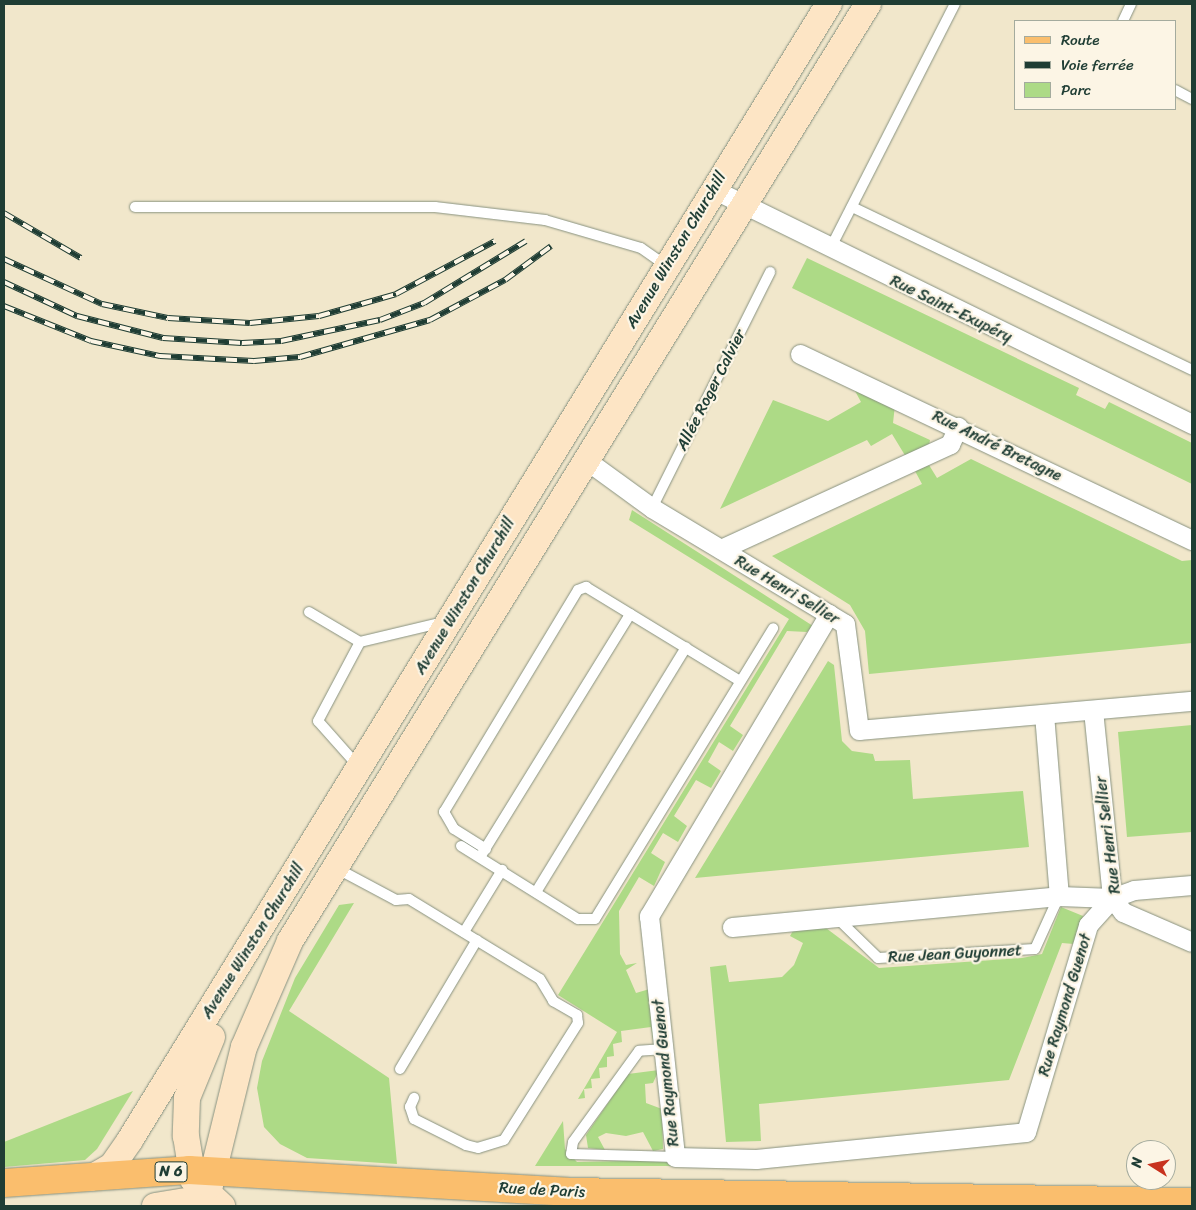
<!DOCTYPE html>
<html>
<head>
<meta charset="utf-8">
<style>
	body { margin:0 }
	#map { position:relative; width:1196px; height:1210px; overflow:hidden; background:#f1e7cb; font-family:Sriracha,sans-serif }
	div>[style] { position:absolute }
	.green>* { inset:0; background:#adda86 }
	.roads { filter:drop-shadow(0 0 1px #889280) drop-shadow(0 0 1px #889280) }
	.lane>* { height:10px; margin:-5px; padding:0 5px; transform-origin:5px; border-radius:5px; background:#fff }
	.street>* { height:19px; margin:-9.5px; padding:0 9.5px; transform-origin:9.5px; border-radius:9.5px; background:#fff }
	.secondary>* { height:26px; margin:-13px; padding:0 13px; transform-origin:13px; border-radius:13px; background:#fde5c5 }
	.primary>* { height:28px; margin:-14px; padding:0 14px; transform-origin:14px; border-radius:14px; background:#fabe6d }
	.rail>* { height:5.5px; margin-top:-2.75px; transform-origin:0; background:repeating-linear-gradient(90deg,#fcf5e5 0 11px,#1f3d34 0 22px); box-sizing:border-box; border-block:1px solid #1f3d34 }
	span { translate:-50% -50%; white-space:nowrap; text-align:center; line-height:1.15; -webkit-text-stroke:4.5px #fcf5e5; paint-order:stroke }
	.shield-label span { padding:1px 4px; background:#fcf5e5; border:1px solid; border-radius:4px; -webkit-text-stroke-width:0 }
	.shield-label { font-size:15px; color:#1f3d34; font-weight:700 }
	.street-label { font-size:16px; color:#1f3d34 }
	.frame { position:absolute; inset:0; border:5px solid #1f3d34; pointer-events:none }
	.legend { position:absolute; left:1014px; top:20px; width:162px; height:90px; box-sizing:border-box; background:#fcf5e5; border:1px solid #a4ab9e; margin:0; padding:6px 9px; list-style:none; font-size:15px; color:#1f3d34 }
	.legend li { display:flex; align-items:center; gap:10px; height:25px }
	.legend b { width:25px; border:1px solid #a4ab9e }
	.north { position:absolute; left:1126px; top:1140px; width:50px; height:50px; box-sizing:border-box; background:#fcf5e5; border:1px solid #a4ab9e; border-radius:50%; rotate:280deg; font-size:14px; font-weight:700; line-height:20px; text-align:center; color:#1f3d34 }
	.north::after { content:''; display:block; margin:auto; width:18px; height:22px; background:#c8321e; clip-path:polygon(50% 0,100% 100%,50% 72%,0 100%) }
</style>
</head>
<body>
<div id="map">
	<div class="green">
		<i style="clip-path:polygon(807px 258px,1079px 388px,1076px 395px,1105px 409px,1109px 402px,1192px 443px,1192px 484px,792px 288px)"></i>
		<i style="clip-path:polygon(854px 389px,895px 405px,893px 423px,930px 440px,929px 445px,906px 457px,892px 434px,871px 446px,867px 440px,720px 509px,773px 400px,828px 421px,861px 402px)"></i>
		<i style="clip-path:polygon(971px 459px,1182px 561px,1192px 560px,1192px 643px,869px 674px,865px 631px,850px 605px,772px 556px,922px 484px,915px 471px,929px 465px,937px 478px)"></i>
		<i style="clip-path:polygon(632px 510px,813px 626px,807px 632px,787px 631px,730px 726px,743px 735px,733px 751px,719px 742px,708px 762px,721px 771px,711px 788px,696px 780px,674px 816px,687px 826px,678px 842px,663px 833px,651px 853px,665px 862px,654px 886px,639px 877px,619px 911px,620px 954px,626px 965px,637px 963px,626px 970px,636px 993px,653px 988px,654px 1046px,651px 1027px,621px 1031px,622px 1042px,613px 1044px,614px 1056px,607px 1057px,607px 1067px,599px 1068px,600px 1078px,591px 1079px,592px 1088px,584px 1089px,585px 1098px,578px 1099px,617px 1032px,558px 995px,789px 619px,629px 520px)"></i>
		<i style="clip-path:polygon(828px 661px,834px 665px,842px 741px,852px 751px,873px 754px,875px 761px,910px 760px,913px 799px,1023px 791px,1029px 847px,695px 878px)"></i>
		<i style="clip-path:polygon(1192px 725px,1192px 832px,1127px 837px,1118px 732px)"></i>
		<i style="clip-path:polygon(354px 903px,289px 1011px,389px 1078px,397px 1164px,307px 1158px,280px 1144px,264px 1127px,257px 1088px,262px 1061px,295px 978px,339px 905px)"></i>
		<i style="clip-path:polygon(1061px 907px,1083px 916px,1082px 924px,1074px 944px,1062px 943px,1009px 1080px,759px 1104px,761px 1141px,726px 1142px,710px 967px,726px 965px,729px 982px,782px 977px,794px 965px,803px 943px,790px 936px,794px 929px,822px 925px,879px 968px,1022px 958px,1042px 954px)"></i>
		<i style="clip-path:polygon(659px 1070px,653px 1083px,645px 1084px,646px 1103px,662px 1109px,663px 1149px,653px 1151px,643px 1132px,626px 1136px,606px 1133px,598px 1137px,605px 1150px,588px 1148px,586px 1135px,628px 1074px)"></i>
		<i style="clip-path:polygon(133px 1091px,97px 1149px,85px 1160px,4px 1167px,4px 1142px)"></i>
		<i style="clip-path:polygon(563px 1121px,565px 1149px,577px 1162px,670px 1160px,675px 1166px,535px 1166px)"></i>
	</div>
	<div class="roads">
		<div class="lane">
			<i style="left:1123px;top:21px;width:19px;rotate:-65deg"></i>
			<i style="left:1175px;top:90px;width:19px;rotate:28deg"></i>
			<i style="left:135px;top:207px;width:300px"></i>
			<i style="left:435px;top:207px;width:111px;rotate:6.7deg"></i>
			<i style="left:545px;top:220px;width:100px;rotate:16.3deg"></i>
			<i style="left:641px;top:248px;width:32px;rotate:35deg"></i>
			<i style="left:852px;top:207px;width:377px;rotate:25.6deg"></i>
			<i style="left:830px;top:249px;width:275px;rotate:-63deg"></i>
			<i style="left:652px;top:508px;width:264px;rotate:-63.4deg"></i>
			<i style="left:309px;top:612px;width:59px;rotate:30.5deg"></i>
			<i style="left:358px;top:766px;width:60px;rotate:-131.6deg"></i>
			<i style="left:318px;top:721px;width:89px;rotate:-62deg"></i>
			<i style="left:360px;top:642px;width:86px;rotate:-13.4deg"></i>
			<i style="left:461px;top:846px;width:138px;rotate:32deg"></i>
			<i style="left:578px;top:919px;width:17px"></i>
			<i style="left:595px;top:919px;width:341px;rotate:-58.5deg"></i>
			<i style="left:486px;top:849px;width:38px;rotate:-148deg"></i>
			<i style="left:454px;top:829px;width:20px;rotate:-120deg"></i>
			<i style="left:444px;top:812px;width:259px;rotate:-58.9deg"></i>
			<i style="left:578px;top:590px;width:9px;rotate:-21deg"></i>
			<i style="left:586px;top:587px;width:180px;rotate:31.4deg"></i>
			<i style="left:482px;top:854px;width:282px;rotate:-58.3deg"></i>
			<i style="left:336px;top:868px;width:68px;rotate:28.1deg"></i>
			<i style="left:396px;top:900px;width:13px;rotate:-4deg"></i>
			<i style="left:409px;top:899px;width:153px;rotate:31.4deg"></i>
			<i style="left:540px;top:979px;width:26px;rotate:59deg"></i>
			<i style="left:553px;top:1001px;width:28px;rotate:30deg"></i>
			<i style="left:577px;top:1015px;width:8px;rotate:83deg"></i>
			<i style="left:578px;top:1023px;width:138px;rotate:122.3deg"></i>
			<i style="left:504px;top:1140px;width:27px;rotate:163deg"></i>
			<i style="left:478px;top:1148px;width:12px;rotate:-166deg"></i>
			<i style="left:466px;top:1145px;width:58px;rotate:-153.4deg"></i>
			<i style="left:414px;top:1119px;width:13px;rotate:-108deg"></i>
			<i style="left:410px;top:1107px;width:10px;rotate:-66deg"></i>
			<i style="left:536px;top:892px;width:287px;rotate:-58.5deg"></i>
			<i style="left:835px;top:916px;width:60px;rotate:44.3deg"></i>
			<i style="left:878px;top:958px;width:157px;rotate:-3.3deg"></i>
			<i style="left:1035px;top:949px;width:58px;rotate:-65.6deg"></i>
			<i style="left:464px;top:932px;width:73px;rotate:-58.5deg"></i>
			<i style="left:665px;top:1049px;width:26px;rotate:176deg"></i>
			<i style="left:639px;top:1051px;width:112px;rotate:126deg"></i>
			<i style="left:573px;top:1142px;width:12px;rotate:99deg"></i>
			<i style="left:571px;top:1154px;width:104px;rotate:1.7deg"></i>
			<i style="left:400px;top:1069px;width:150px;rotate:-59.2deg"></i>
		</div>
		<div class="street">
			<i style="left:713px;top:189px;width:534px;rotate:26.13deg"></i>
			<i style="left:800px;top:354px;width:434px;rotate:25.4deg"></i>
			<i style="left:586px;top:460px;width:82px;rotate:36deg"></i>
			<i style="left:652px;top:508px;width:225px;rotate:31deg"></i>
			<i style="left:845px;top:624px;width:107px;rotate:82.5deg"></i>
			<i style="left:859px;top:730px;width:334px;rotate:-5deg"></i>
			<i style="left:721px;top:549px;width:252px;rotate:-24.6deg"></i>
			<i style="left:950px;top:444px;width:19px;rotate:-65deg"></i>
			<i style="left:829px;top:614px;width:352px;rotate:120.8deg"></i>
			<i style="left:649px;top:916px;width:242px;rotate:83.8deg"></i>
			<i style="left:675px;top:1157px;width:81px;rotate:1.4deg"></i>
			<i style="left:756px;top:1159px;width:271px;rotate:-5.7deg"></i>
			<i style="left:1026px;top:1132px;width:216px;rotate:-73.3deg"></i>
			<i style="left:1088px;top:925px;width:36px;rotate:-48deg"></i>
			<i style="left:1093px;top:710px;width:189px;rotate:84.2deg"></i>
			<i style="left:1112px;top:898px;width:18px;rotate:52deg"></i>
			<i style="left:1123px;top:912px;width:75px;rotate:23.5deg"></i>
			<i style="left:1044px;top:714px;width:183px;rotate:85.3deg"></i>
			<i style="left:732px;top:927px;width:328px;rotate:-5.4deg"></i>
			<i style="left:1059px;top:896px;width:53px;rotate:2.2deg"></i>
			<i style="left:1112px;top:898px;width:23px;rotate:-20deg"></i>
			<i style="left:1134px;top:890px;width:58px;rotate:-4.9deg"></i>
		</div>
		<div class="secondary">
			<i style="left:212px;top:1037px;width:66px;rotate:112.3deg"></i>
			<i style="left:187px;top:1098px;width:38px;rotate:92deg"></i>
			<i style="left:186px;top:1136px;width:44px;rotate:80.8deg"></i>
			<i style="left:193px;top:1179px;width:40px;rotate:43deg"></i>
			<i style="left:91px;top:1178px;width:24px;rotate:-30deg"></i>
			<i style="left:112px;top:1166px;width:32px;rotate:-55deg"></i>
			<i style="left:130px;top:1140px;width:1334px;rotate:-58.4deg"></i>
			<i style="left:155px;top:1206px;width:37px;rotate:-9deg"></i>
			<i style="left:192px;top:1200px;width:23px;rotate:-40deg"></i>
			<i style="left:210px;top:1185px;width:142px;rotate:-76.2deg"></i>
			<i style="left:244px;top:1047px;width:116px;rotate:-66.5deg"></i>
			<i style="left:290px;top:941px;width:1101px;rotate:-58.33deg"></i>
		</div>
		<div class="primary">
			<i style="left:4px;top:1183px;width:185px;rotate:-4deg"></i>
			<i style="left:189px;top:1170px;width:379px;rotate:3.3deg"></i>
			<i style="left:567px;top:1192px;width:625px;rotate:0.92deg"></i>
		</div>
	</div>
	<div class="rail">
		<i style="left:4px;top:213px;width:89px;rotate:30.3deg"></i>
		<i style="left:4px;top:259px;width:108px;rotate:24.7deg"></i>
		<i style="left:102px;top:304px;width:67px;rotate:12deg"></i>
		<i style="left:168px;top:318px;width:82px;rotate:3.5deg"></i>
		<i style="left:250px;top:323px;width:69px;rotate:-5.8deg"></i>
		<i style="left:319px;top:316px;width:80px;rotate:-15.9deg"></i>
		<i style="left:396px;top:294px;width:112px;rotate:-28.2deg"></i>
		<i style="left:4px;top:282px;width:81px;rotate:25deg"></i>
		<i style="left:77px;top:316px;width:89px;rotate:14.3deg"></i>
		<i style="left:163px;top:338px;width:79px;rotate:3.6deg"></i>
		<i style="left:242px;top:343px;width:39px;rotate:-3deg"></i>
		<i style="left:281px;top:341px;width:101px;rotate:-12deg"></i>
		<i style="left:380px;top:320px;width:47px;rotate:-21.1deg"></i>
		<i style="left:424px;top:303px;width:119px;rotate:-31.3deg"></i>
		<i style="left:4px;top:306px;width:94px;rotate:21.9deg"></i>
		<i style="left:91px;top:341px;width:71px;rotate:12.3deg"></i>
		<i style="left:160px;top:356px;width:94px;rotate:3deg"></i>
		<i style="left:254px;top:361px;width:46px;rotate:-5deg"></i>
		<i style="left:300px;top:357px;width:135px;rotate:-15.9deg"></i>
		<i style="left:430px;top:320px;width:85px;rotate:-28.1deg"></i>
		<i style="left:505px;top:280px;width:57px;rotate:-36.5deg"></i>
	</div>
	<div class="shield-label">
		<span style="left:171px;top:1172px">N 6</span>
	</div>
	<div class="street-label">
		<span style="left:676px;top:250px;rotate:-59deg">Avenue Winston Churchill</span>
		<span style="left:951px;top:309px;rotate:26deg">Rue Saint-Exupéry</span>
		<span style="left:711px;top:390px;rotate:-63deg">Allée Roger Calvier</span>
		<span style="left:997px;top:446px;rotate:26deg">Rue André Bretagne</span>
		<span style="left:787px;top:590px;rotate:31deg">Rue Henri Sellier</span>
		<span style="left:465px;top:596px;rotate:-59deg">Avenue Winston Churchill</span>
		<span style="left:1108px;top:835px;rotate:-97deg">Rue Henri Sellier</span>
		<span style="left:253px;top:941px;rotate:-58deg">Avenue Winston Churchill</span>
		<span style="left:955px;top:954px;rotate:-3deg">Rue Jean Guyonnet</span>
		<span style="left:1065px;top:1005px;rotate:-73deg">Rue Raymond Guenot</span>
		<span style="left:666px;top:1073px;rotate:-96deg">Rue Raymond Guenot</span>
		<span style="left:542px;top:1190px;rotate:3deg">Rue de Paris</span>
	</div>
	<div class="frame"></div>
	<ul class="legend">
	<li><b style="height:6px;background:#fabe6d"></b>Route</li>
	<li><b style="height:6px;background:#1f3d34"></b>Voie ferrée</li>
	<li><b style="height:14px;background:#adda86"></b>Parc</li>
	</ul>
	<div class="north">N</div>
</div>
</body>
</html>
